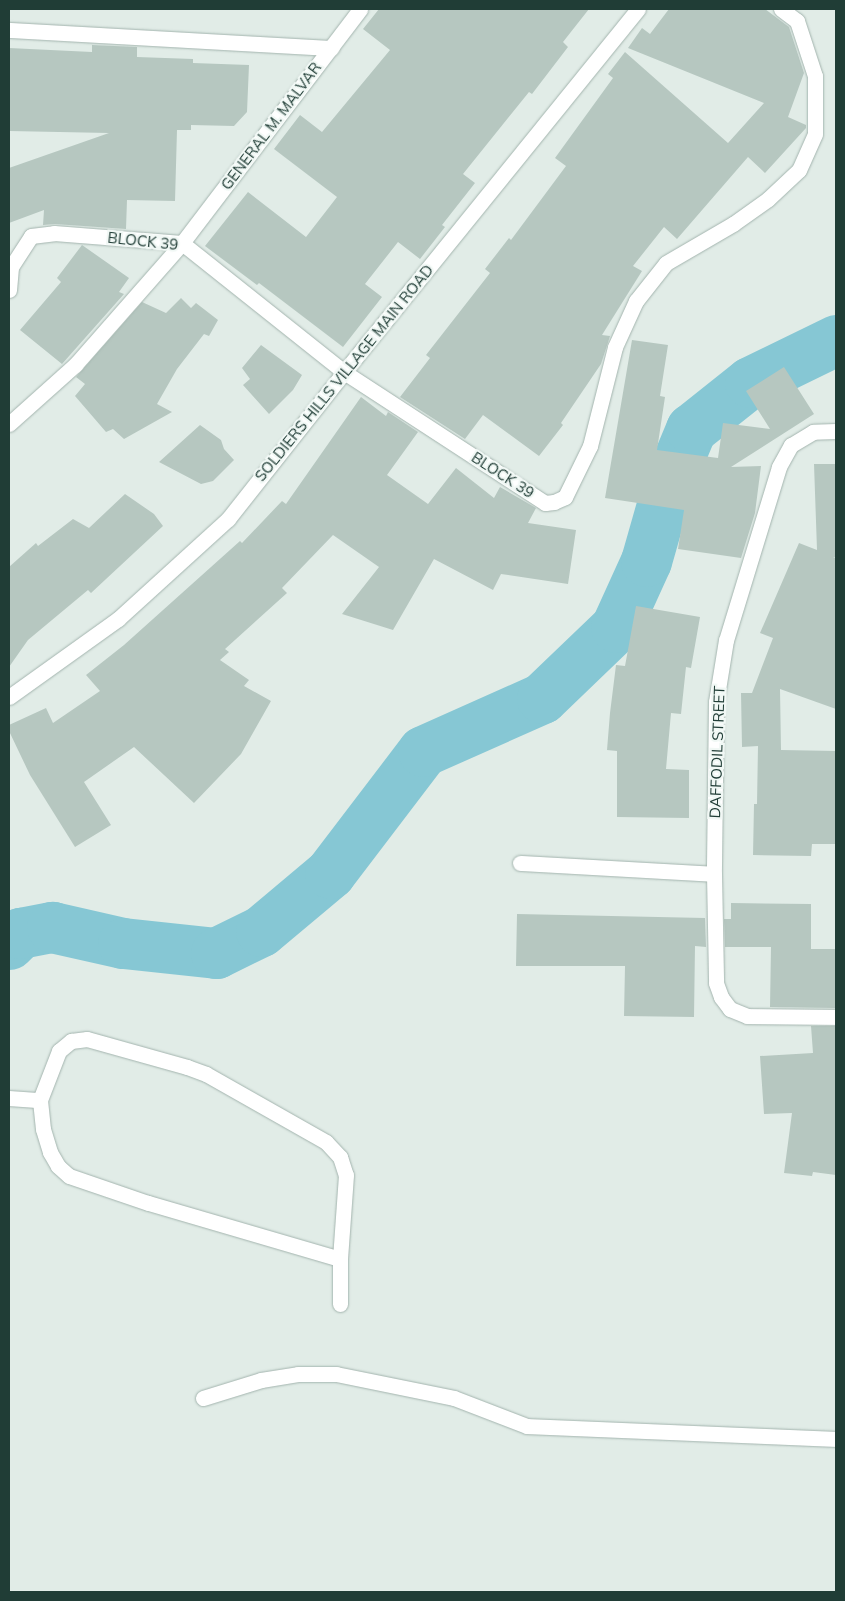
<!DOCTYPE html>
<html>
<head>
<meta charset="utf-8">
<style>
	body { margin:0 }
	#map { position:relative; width:845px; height:1601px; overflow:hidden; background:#e1ece7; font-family:Mulish,sans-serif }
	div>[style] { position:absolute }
	.river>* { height:51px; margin:-25.5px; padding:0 25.5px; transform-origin:25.5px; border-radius:25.5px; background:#86c7d4 }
	.building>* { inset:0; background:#b6c7c0 }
	.roads { filter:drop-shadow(0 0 1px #a3b4ae) drop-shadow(0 0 1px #a3b4ae) }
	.minor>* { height:15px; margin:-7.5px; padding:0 7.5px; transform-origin:7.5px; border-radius:7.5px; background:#fff }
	span { translate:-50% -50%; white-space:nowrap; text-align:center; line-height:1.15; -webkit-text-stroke:4.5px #f1f8f5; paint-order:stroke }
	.street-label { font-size:15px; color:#203d36 }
	.frame { position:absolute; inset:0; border:10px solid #203d36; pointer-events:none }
</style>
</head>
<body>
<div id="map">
	<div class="river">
		<i style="left:9px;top:944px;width:16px;rotate:-45deg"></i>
		<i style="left:20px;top:933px;width:33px;rotate:-11deg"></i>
		<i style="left:52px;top:927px;width:73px;rotate:12.7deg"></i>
		<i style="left:123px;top:943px;width:94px;rotate:6.1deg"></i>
		<i style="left:216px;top:953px;width:50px;rotate:-26.1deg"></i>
		<i style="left:261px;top:931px;width:90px;rotate:-40deg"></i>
		<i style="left:330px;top:873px;width:153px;rotate:-52.7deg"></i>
		<i style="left:423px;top:751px;width:130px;rotate:-24deg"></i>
		<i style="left:542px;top:698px;width:103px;rotate:-43.8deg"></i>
		<i style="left:616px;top:627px;width:72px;rotate:-65.6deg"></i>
		<i style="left:646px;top:561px;width:80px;rotate:-74.1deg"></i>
		<i style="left:668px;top:484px;width:60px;rotate:-67.3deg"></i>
		<i style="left:691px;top:429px;width:75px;rotate:-38.5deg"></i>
		<i style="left:750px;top:382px;width:96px;rotate:-26deg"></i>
	</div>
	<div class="building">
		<i style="clip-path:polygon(379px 9px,589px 9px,563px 42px,568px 47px,532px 94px,529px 92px,463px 174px,475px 183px,442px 225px,445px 227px,420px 259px,398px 242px,365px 284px,382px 297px,343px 347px,259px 283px,257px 285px,205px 246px,248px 192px,306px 237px,337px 197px,274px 149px,300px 115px,322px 132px,390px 50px,363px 29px)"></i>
		<i style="clip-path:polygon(669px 9px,765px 9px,789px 27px,804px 73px,788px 117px,806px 125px,806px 128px,765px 173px,748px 157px,677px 239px,664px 227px,633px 266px,642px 271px,602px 335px,610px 336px,601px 364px,561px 423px,563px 425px,539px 456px,483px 415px,465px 439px,400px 397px,430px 358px,426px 355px,490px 273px,485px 269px,509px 238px,511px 240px,566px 166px,555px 158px,613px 78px,608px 74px,625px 52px,728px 143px,764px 103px,628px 48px,642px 28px,650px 34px)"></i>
		<i style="clip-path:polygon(92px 45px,137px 47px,137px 57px,193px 59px,193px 63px,249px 65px,247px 112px,234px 126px,191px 125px,191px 130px,177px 130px,175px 201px,127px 200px,126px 229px,55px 224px,43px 225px,44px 210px,9px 223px,9px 168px,109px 133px,9px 131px,9px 48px,92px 52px)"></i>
		<i style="clip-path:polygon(82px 245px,129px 278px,119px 292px,124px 294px,62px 364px,20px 330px,61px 282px,57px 278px)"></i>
		<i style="clip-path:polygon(181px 298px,191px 308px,196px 303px,218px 320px,209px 336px,204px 334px,177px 369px,157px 404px,172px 412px,124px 439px,113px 429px,106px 432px,75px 396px,85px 384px,76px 377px,142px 302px,166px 313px)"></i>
		<i style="clip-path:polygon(632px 340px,668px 345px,660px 396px,665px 397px,657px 450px,718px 458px,723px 423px,770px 429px,746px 391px,784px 367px,814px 414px,731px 467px,761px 466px,755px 513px,741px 558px,678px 549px,684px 510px,605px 498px)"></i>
		<i style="clip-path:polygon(261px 345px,302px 375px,293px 390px,269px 414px,243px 385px,250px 379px,242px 368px)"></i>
		<i style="clip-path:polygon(361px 397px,386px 416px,388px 412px,418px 432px,387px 475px,428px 504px,456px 468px,494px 498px,500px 487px,536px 508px,528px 523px,576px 530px,568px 584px,501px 574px,493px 590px,434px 559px,393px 630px,342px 614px,379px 567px,333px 535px,282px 588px,287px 593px,225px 649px,229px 652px,220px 660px,249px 680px,244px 686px,271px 701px,241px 754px,194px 803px,134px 747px,84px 782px,111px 825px,75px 847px,30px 775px,9px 731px,9px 725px,46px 708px,53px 723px,100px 691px,86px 675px,124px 645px,240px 541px,242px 543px,282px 501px,286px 504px)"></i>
		<i style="clip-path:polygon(200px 425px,221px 440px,224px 449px,234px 460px,213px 481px,201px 484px,159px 462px)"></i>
		<i style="clip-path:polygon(814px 464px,836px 464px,836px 557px,833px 557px,836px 558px,836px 709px,780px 689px,781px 750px,836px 751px,836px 844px,812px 844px,811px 856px,753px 855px,754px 804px,757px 804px,758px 746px,742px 747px,741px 693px,752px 693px,773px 638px,760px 633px,799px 543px,817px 550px)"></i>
		<i style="clip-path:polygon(125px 494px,154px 514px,163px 526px,91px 593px,88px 590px,28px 640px,9px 667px,9px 567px,36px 543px,38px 546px,73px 519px,89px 528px)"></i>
		<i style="clip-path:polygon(636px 606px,700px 617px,691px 668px,686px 667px,681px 714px,671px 713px,666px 769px,689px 770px,689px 818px,617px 817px,617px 751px,607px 750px,610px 713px,616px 665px,625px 666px)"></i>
		<i style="clip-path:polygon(731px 903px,811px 904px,811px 949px,836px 949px,836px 1008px,770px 1007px,771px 947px,725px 947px,724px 919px,731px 919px)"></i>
		<i style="clip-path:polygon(517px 914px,705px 918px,706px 947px,695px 946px,694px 1017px,624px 1016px,625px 966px,516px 966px)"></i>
		<i style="clip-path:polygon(811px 1026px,836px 1026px,836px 1175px,813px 1172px,812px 1176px,784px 1173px,792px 1113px,764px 1114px,760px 1056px,813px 1053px)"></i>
	</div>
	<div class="roads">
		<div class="minor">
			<i style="left:9px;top:30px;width:323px;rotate:3.2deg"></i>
			<i style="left:9px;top:290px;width:23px;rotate:-85deg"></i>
			<i style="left:11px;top:267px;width:37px;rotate:-57deg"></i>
			<i style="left:31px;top:236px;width:23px;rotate:-7deg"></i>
			<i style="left:54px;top:233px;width:128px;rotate:4.5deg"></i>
			<i style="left:182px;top:243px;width:207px;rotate:38.5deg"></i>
			<i style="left:344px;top:372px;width:240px;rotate:33.1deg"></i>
			<i style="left:545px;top:503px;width:9px;rotate:-6deg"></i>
			<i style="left:554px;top:502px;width:12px;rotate:-24deg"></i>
			<i style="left:565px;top:497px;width:57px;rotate:-63.9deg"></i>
			<i style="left:590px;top:446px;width:102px;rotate:-75.8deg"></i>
			<i style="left:615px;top:347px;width:51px;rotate:-65.5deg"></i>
			<i style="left:636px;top:301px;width:48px;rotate:-51.7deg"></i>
			<i style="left:666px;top:263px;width:78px;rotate:-30.2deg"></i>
			<i style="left:733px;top:224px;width:43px;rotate:-35.5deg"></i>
			<i style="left:768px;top:199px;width:42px;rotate:-43.1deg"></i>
			<i style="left:799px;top:170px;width:39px;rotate:-66deg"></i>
			<i style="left:815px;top:134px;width:58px;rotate:-90deg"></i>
			<i style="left:815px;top:76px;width:58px;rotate:-108.1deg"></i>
			<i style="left:797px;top:21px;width:20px;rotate:-143deg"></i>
			<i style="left:9px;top:424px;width:89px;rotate:-41.8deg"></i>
			<i style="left:75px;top:365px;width:162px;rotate:-48.7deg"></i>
			<i style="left:182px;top:243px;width:294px;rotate:-52.7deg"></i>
			<i style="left:836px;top:431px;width:23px;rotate:178deg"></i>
			<i style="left:813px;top:432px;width:26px;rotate:149deg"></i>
			<i style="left:791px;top:445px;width:25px;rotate:119deg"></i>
			<i style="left:779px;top:467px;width:181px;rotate:107deg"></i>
			<i style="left:726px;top:640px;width:63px;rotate:99.2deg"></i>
			<i style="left:716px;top:702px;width:172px;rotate:90.7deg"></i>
			<i style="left:714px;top:874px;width:109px;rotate:88.9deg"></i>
			<i style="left:716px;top:983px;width:15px;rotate:70deg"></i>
			<i style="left:721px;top:997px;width:15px;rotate:53deg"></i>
			<i style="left:730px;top:1009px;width:18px;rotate:22deg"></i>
			<i style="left:747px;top:1016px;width:89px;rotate:0.6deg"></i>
			<i style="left:9px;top:697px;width:134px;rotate:-35.6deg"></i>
			<i style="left:118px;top:619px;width:149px;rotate:-42.3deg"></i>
			<i style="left:228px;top:519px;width:187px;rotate:-51.7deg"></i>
			<i style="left:344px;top:372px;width:467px;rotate:-51deg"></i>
			<i style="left:520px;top:863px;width:194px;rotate:3.2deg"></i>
			<i style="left:9px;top:1098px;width:31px;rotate:4deg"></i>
			<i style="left:340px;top:1259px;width:200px;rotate:-163.7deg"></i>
			<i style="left:148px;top:1203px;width:83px;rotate:-161.1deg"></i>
			<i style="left:69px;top:1176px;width:15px;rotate:-138deg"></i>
			<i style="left:58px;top:1166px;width:16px;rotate:-120deg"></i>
			<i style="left:50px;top:1152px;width:24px;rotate:-107deg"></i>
			<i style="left:43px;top:1129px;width:29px;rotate:-96deg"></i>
			<i style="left:40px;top:1100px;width:53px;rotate:-68.8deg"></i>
			<i style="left:59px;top:1051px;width:16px;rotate:-40deg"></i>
			<i style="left:71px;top:1041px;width:16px;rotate:-7deg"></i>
			<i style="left:87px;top:1039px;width:104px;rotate:15.6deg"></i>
			<i style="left:187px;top:1067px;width:20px;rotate:20deg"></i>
			<i style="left:206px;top:1074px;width:138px;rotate:29.5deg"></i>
			<i style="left:326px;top:1142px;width:21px;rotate:47deg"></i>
			<i style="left:340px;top:1157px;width:19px;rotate:72deg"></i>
			<i style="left:346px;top:1175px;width:84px;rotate:94.1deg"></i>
			<i style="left:340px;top:1259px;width:45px;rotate:90deg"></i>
			<i style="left:203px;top:1398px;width:61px;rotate:-17.2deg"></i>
			<i style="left:261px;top:1380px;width:37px;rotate:-9deg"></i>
			<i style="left:298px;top:1374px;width:38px"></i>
			<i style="left:336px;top:1374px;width:120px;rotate:11.5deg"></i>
			<i style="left:454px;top:1398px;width:78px;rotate:21deg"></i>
			<i style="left:527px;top:1426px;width:309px;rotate:2.4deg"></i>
		</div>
	</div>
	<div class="street-label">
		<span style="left:271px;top:126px;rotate:-53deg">GENERAL M. MALVAR</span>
		<span style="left:143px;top:241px;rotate:6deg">BLOCK 39</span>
		<span style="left:344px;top:373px;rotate:-51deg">SOLDIERS HILLS VILLAGE MAIN ROAD</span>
		<span style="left:503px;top:475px;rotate:33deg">BLOCK 39</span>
		<span style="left:717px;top:752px;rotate:-88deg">DAFFODIL STREET</span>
	</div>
	<div class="frame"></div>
</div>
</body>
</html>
